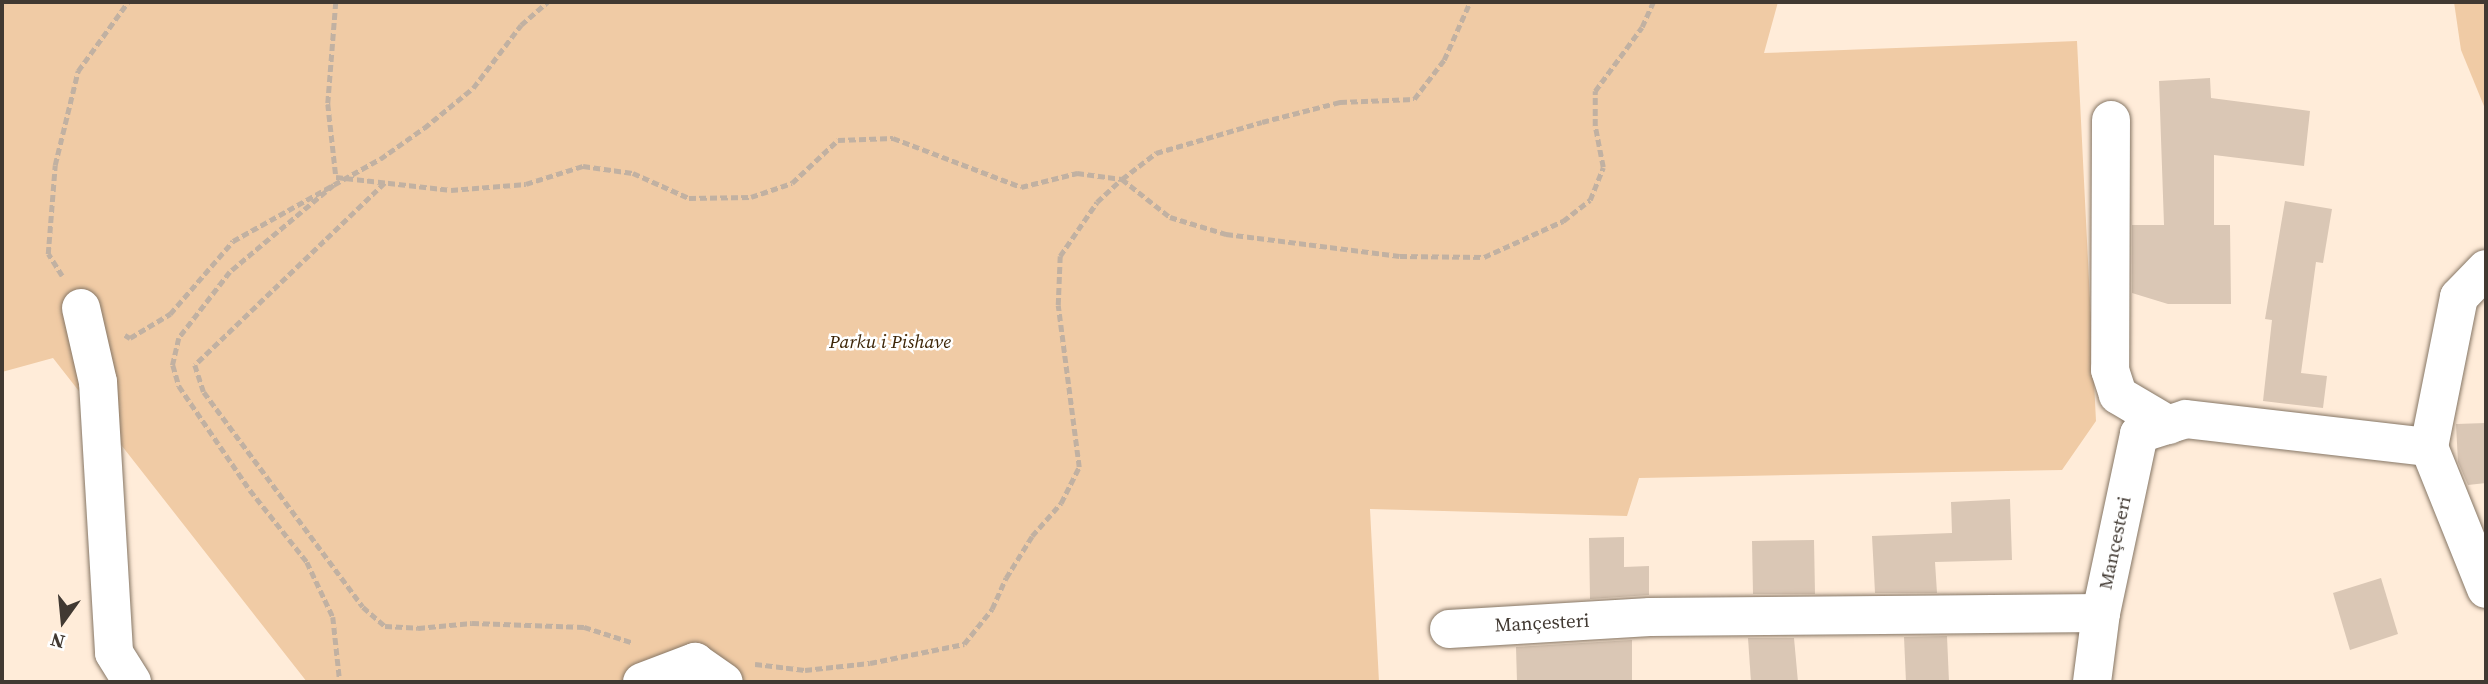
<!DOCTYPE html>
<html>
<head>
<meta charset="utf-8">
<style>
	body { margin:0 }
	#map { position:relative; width:2488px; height:684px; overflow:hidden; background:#ffecd9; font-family:"Source Serif 4",serif }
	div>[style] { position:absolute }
	.green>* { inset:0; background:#f0cba5 }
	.building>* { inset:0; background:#dac7b5 }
	.path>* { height:4.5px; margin-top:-2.25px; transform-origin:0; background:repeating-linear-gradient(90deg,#c1b1a2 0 7px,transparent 0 10.5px) }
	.roads { filter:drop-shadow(0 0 2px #867665) drop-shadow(0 0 2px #867665) }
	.minor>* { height:38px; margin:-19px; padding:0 19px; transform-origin:19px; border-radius:19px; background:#fff }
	span { translate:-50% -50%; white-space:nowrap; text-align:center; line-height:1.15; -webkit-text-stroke:5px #fff; paint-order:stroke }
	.park-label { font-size:19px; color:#3d2507; font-style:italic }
	.street-label { font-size:19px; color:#413932 }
	.frame { position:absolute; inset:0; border:4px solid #413932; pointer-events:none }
	.north { position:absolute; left:28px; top:586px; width:70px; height:70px; -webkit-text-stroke:5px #fff; paint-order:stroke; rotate:195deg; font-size:19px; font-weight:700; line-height:28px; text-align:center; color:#413932 }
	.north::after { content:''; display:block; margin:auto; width:24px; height:32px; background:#413932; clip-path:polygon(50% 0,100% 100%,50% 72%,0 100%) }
</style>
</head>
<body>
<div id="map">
	<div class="green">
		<i style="clip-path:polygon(2px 2px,1778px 2px,1764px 53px,2077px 41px,2096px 421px,2062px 470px,1639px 478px,1627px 516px,1370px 509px,1379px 682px,307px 682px,53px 358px,2px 372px)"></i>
		<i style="clip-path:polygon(2454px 2px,2486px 2px,2486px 111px,2461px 50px)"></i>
	</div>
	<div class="building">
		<i style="clip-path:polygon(2210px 78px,2211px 98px,2310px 111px,2304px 166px,2214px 155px,2214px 225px,2230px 225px,2231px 304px,2168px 304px,2132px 293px,2132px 225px,2164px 225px,2159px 81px)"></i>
		<i style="clip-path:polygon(2285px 201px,2332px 209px,2323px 263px,2316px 262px,2301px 373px,2327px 376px,2323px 408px,2263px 401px,2272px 320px,2265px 319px)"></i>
		<i style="clip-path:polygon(2486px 423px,2486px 483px,2468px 485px,2458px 462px,2456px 424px)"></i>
		<i style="clip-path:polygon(2010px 499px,2012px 560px,1935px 562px,1937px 593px,1875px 593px,1872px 536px,1952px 533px,1951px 502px)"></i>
		<i style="clip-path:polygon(1624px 537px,1624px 567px,1649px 566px,1649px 595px,1590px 599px,1589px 538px)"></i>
		<i style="clip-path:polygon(1814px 540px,1815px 594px,1753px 594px,1752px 541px)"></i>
		<i style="clip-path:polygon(2381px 578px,2398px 634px,2350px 650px,2333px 593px)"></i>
		<i style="clip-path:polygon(1947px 636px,1949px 682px,1906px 682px,1904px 637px)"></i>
		<i style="clip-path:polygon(1748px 638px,1794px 638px,1798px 682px,1751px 682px)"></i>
		<i style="clip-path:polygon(1632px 640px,1632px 682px,1517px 682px,1516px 647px)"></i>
	</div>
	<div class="path">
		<i style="left:336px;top:2px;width:102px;rotate:94.5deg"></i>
		<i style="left:328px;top:104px;width:73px;rotate:83.7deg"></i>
		<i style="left:336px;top:177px;width:116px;rotate:6.4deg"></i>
		<i style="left:451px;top:190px;width:75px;rotate:-4.6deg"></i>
		<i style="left:526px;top:184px;width:60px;rotate:-17.5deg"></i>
		<i style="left:583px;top:166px;width:50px;rotate:8deg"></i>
		<i style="left:633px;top:173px;width:61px;rotate:24.1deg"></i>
		<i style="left:689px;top:198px;width:62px;rotate:-0.9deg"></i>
		<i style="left:751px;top:197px;width:43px;rotate:-18.9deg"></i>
		<i style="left:792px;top:183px;width:63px;rotate:-43.1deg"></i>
		<i style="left:838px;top:140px;width:55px;rotate:-2.1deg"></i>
		<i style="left:893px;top:138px;width:137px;rotate:20.9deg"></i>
		<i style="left:1021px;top:187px;width:58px;rotate:-14deg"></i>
		<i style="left:1077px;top:173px;width:45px;rotate:7.6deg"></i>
		<i style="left:1122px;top:179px;width:43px;rotate:-37.4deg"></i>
		<i style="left:1156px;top:153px;width:110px;rotate:-16.3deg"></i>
		<i style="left:1262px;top:122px;width:81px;rotate:-14.4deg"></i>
		<i style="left:1340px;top:102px;width:74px;rotate:-2.3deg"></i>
		<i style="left:1414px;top:99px;width:49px;rotate:-52.4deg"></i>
		<i style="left:1444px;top:60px;width:64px;rotate:-65.9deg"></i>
		<i style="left:385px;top:183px;width:263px;rotate:136.2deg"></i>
		<i style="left:195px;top:365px;width:28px;rotate:72deg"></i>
		<i style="left:204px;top:392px;width:267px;rotate:53.5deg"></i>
		<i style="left:363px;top:607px;width:29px;rotate:41deg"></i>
		<i style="left:385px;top:626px;width:33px;rotate:3deg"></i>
		<i style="left:418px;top:628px;width:54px;rotate:-5.3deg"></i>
		<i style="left:472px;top:623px;width:112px;rotate:2deg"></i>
		<i style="left:584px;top:627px;width:52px;rotate:17.7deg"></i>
		<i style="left:334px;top:185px;width:136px;rotate:140.1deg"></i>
		<i style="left:230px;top:272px;width:83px;rotate:127.7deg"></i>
		<i style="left:179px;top:338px;width:28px;rotate:103deg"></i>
		<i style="left:173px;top:365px;width:22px;rotate:74deg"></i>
		<i style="left:179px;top:386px;width:126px;rotate:55.7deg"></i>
		<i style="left:250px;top:490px;width:92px;rotate:51.6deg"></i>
		<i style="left:307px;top:562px;width:61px;rotate:64.7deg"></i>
		<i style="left:333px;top:617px;width:65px;rotate:83.9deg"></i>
		<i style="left:62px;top:276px;width:26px;rotate:-122deg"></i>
		<i style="left:48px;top:254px;width:89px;rotate:-85.5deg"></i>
		<i style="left:55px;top:165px;width:97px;rotate:-76.3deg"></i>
		<i style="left:78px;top:71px;width:85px;rotate:-54.1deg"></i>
		<i style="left:125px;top:335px;width:6px;rotate:31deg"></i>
		<i style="left:130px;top:338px;width:47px;rotate:-31deg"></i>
		<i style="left:170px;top:314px;width:96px;rotate:-49.2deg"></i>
		<i style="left:233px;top:241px;width:168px;rotate:-29.2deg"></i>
		<i style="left:380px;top:159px;width:54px;rotate:-35.2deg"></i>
		<i style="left:424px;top:128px;width:63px;rotate:-39.2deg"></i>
		<i style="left:473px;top:88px;width:79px;rotate:-52.7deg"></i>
		<i style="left:521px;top:25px;width:35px;rotate:-41deg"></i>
		<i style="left:755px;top:664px;width:50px;rotate:6.8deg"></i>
		<i style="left:805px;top:670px;width:65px;rotate:-6.1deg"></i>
		<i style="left:870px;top:663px;width:96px;rotate:-11.4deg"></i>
		<i style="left:964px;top:644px;width:45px;rotate:-51.3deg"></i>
		<i style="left:992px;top:609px;width:34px;rotate:-66deg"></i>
		<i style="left:1006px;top:578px;width:49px;rotate:-58.2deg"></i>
		<i style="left:1032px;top:536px;width:44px;rotate:-48.7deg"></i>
		<i style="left:1061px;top:503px;width:40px;rotate:-63.4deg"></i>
		<i style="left:1079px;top:467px;width:163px;rotate:-97.4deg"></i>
		<i style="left:1058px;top:305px;width:49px;rotate:-87.7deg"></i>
		<i style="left:1060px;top:256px;width:65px;rotate:-55.6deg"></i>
		<i style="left:1097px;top:202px;width:34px;rotate:-43deg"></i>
		<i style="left:1122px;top:179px;width:61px;rotate:38.4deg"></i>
		<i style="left:1170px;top:217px;width:59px;rotate:16.9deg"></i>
		<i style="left:1226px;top:234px;width:175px;rotate:7.2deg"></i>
		<i style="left:1400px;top:256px;width:84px;rotate:0.7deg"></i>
		<i style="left:1484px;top:257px;width:87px;rotate:-24.5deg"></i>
		<i style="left:1563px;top:221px;width:34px;rotate:-38deg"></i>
		<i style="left:1590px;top:200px;width:35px;rotate:-68deg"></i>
		<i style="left:1603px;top:167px;width:42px;rotate:-101deg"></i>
		<i style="left:1595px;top:126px;width:35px;rotate:-90deg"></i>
		<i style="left:1595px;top:91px;width:79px;rotate:-53.7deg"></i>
		<i style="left:1642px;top:27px;width:27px;rotate:-66deg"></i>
	</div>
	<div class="roads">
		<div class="minor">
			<i style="left:2111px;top:120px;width:250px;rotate:90.2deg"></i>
			<i style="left:2110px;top:370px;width:26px;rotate:72deg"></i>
			<i style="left:2118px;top:395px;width:59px;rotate:30.5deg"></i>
			<i style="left:81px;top:308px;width:76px;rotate:77.1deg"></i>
			<i style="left:98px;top:382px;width:271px;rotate:86.6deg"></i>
			<i style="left:114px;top:653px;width:34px;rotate:58deg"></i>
			<i style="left:2429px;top:447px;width:153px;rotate:-78.7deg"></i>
			<i style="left:2459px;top:297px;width:39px;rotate:-46deg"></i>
			<i style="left:2429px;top:447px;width:153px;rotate:68.1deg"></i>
			<i style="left:1449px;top:629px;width:201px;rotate:-3.4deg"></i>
			<i style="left:1650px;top:617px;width:451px;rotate:-0.5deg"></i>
			<i style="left:2101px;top:613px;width:183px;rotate:-78deg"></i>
			<i style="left:2139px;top:434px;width:49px;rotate:-17.7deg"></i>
			<i style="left:2186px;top:419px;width:245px;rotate:6.6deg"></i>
			<i style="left:642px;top:682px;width:57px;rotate:-20.7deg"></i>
			<i style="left:695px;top:662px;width:35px;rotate:35deg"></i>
			<i style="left:2092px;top:682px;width:70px;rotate:-82.6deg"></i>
		</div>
	</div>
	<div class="park-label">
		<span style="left:890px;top:342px">Parku i Pishave</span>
	</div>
	<div class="street-label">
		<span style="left:2115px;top:543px;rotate:-78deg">Mançesteri</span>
		<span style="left:1542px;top:623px;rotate:-3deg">Mançesteri</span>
	</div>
	<div class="frame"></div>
	<div class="north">N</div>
</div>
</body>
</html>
